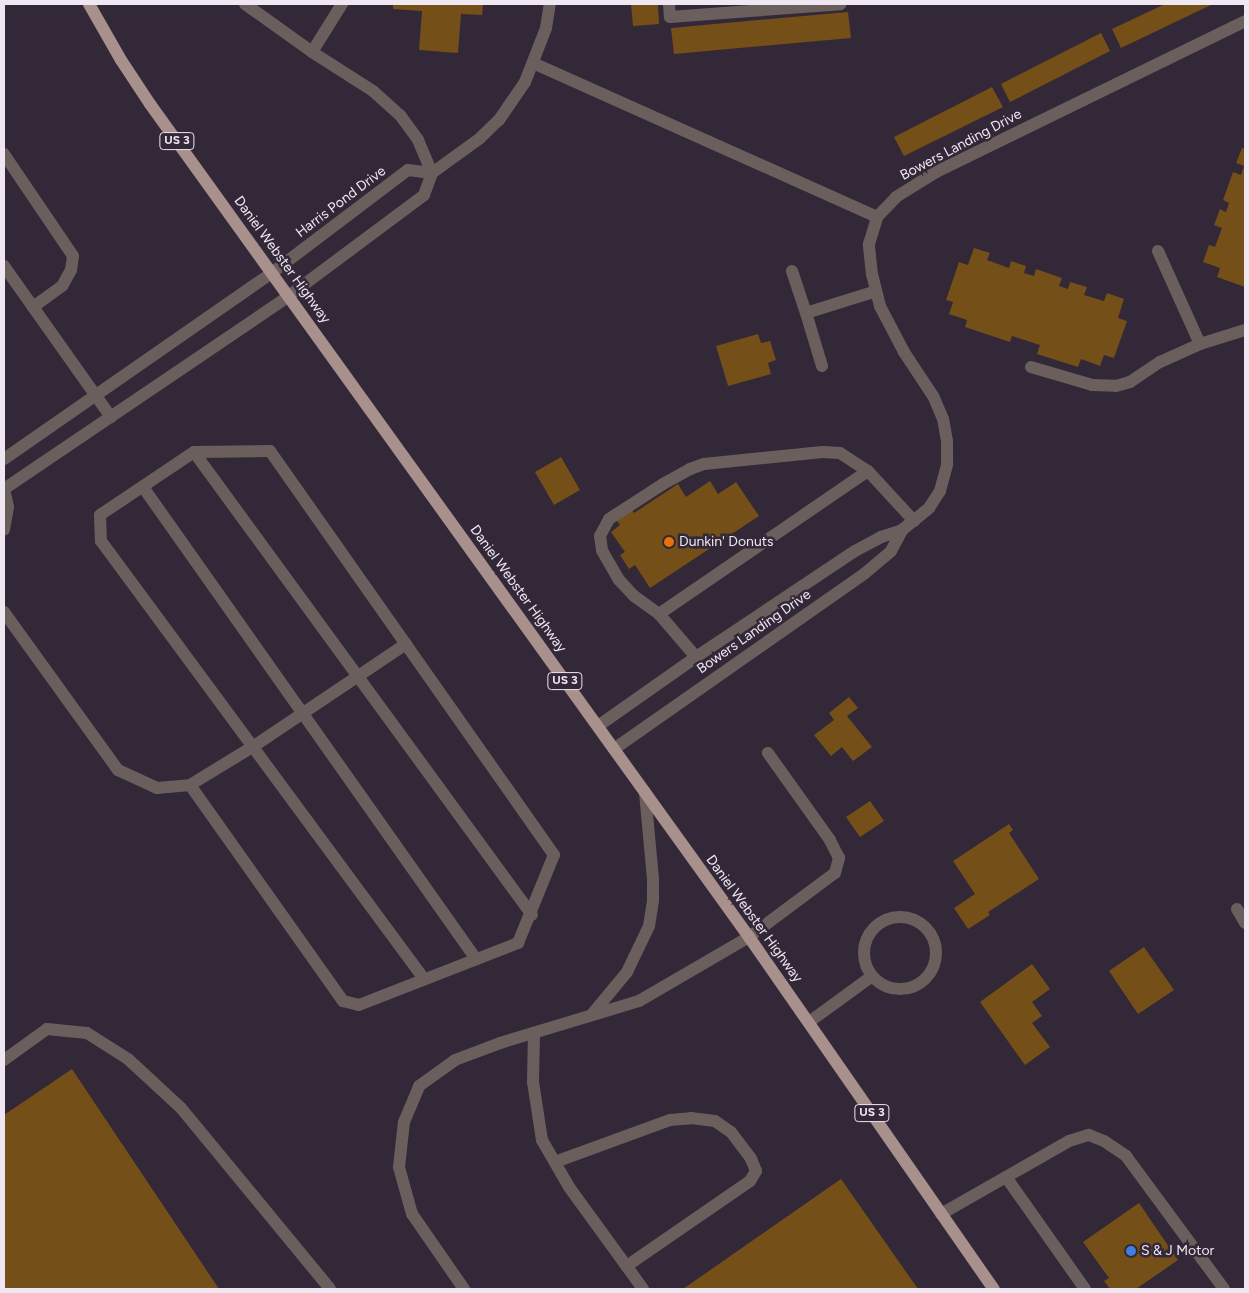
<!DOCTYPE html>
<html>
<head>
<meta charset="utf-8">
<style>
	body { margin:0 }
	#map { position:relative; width:1249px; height:1293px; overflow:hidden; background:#332838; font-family:Figtree,sans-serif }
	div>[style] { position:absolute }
	.building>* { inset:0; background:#754f18 }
	.lane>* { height:12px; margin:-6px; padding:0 6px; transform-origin:6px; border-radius:6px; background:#6b5f5d }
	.lane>.ring { margin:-6px; padding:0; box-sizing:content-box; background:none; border:12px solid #6b5f5d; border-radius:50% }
	.street>* { height:12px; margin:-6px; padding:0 6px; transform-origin:6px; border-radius:6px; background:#6b5f5d }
	.primary>* { height:12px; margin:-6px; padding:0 6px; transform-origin:6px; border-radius:6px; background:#a8918d }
	.dots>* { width:14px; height:14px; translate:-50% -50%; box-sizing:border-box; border:2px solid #332838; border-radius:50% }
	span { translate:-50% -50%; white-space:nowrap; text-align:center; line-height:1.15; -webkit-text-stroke:5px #332838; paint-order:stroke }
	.shield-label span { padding:1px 4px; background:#332838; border:1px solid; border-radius:4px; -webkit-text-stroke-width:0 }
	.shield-label { font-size:12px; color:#efe7f2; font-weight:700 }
	.street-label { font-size:14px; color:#efe7f2 }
	.poi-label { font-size:14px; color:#efe7f2 }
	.left { translate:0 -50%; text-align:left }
	.frame { position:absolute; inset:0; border:5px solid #efe7f2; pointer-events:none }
</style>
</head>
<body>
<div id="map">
	<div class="building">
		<i style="clip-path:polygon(393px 4px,483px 4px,482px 15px,461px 14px,458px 53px,419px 50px,422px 11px,393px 9px)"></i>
		<i style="clip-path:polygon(631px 4px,658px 4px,659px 24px,633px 26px)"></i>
		<i style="clip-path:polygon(1165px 4px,1213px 4px,1121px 48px,1112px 29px)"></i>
		<i style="clip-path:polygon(848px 12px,851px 38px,674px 54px,671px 28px)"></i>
		<i style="clip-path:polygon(1101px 33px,1110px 51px,1010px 102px,1001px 84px)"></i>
		<i style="clip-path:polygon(992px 87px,1003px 107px,904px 156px,894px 137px)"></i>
		<i style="clip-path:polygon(1242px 148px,1245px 149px,1245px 287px,1217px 277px,1220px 268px,1203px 262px,1209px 245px,1215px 247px,1222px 228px,1214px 225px,1220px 209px,1226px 212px,1229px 203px,1223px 200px,1233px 172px,1241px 175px,1244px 166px,1236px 163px)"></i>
		<i style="clip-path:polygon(974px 248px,990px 253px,987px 260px,1009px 268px,1011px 261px,1026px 266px,1024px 273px,1034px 276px,1036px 269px,1062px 278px,1059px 286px,1068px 289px,1070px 282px,1087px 287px,1084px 295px,1104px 301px,1107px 293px,1124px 299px,1118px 318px,1127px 321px,1114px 358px,1104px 355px,1100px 366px,1081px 359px,1078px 367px,1037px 354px,1040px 345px,1012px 336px,1010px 342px,965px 327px,967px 320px,949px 314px,953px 302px,946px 300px,959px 262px,968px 265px)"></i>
		<i style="clip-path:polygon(758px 334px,761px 343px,770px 341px,776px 360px,768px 363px,771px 374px,728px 386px,716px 346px)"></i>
		<i style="clip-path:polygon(561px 457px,580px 490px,554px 505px,535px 472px)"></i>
		<i style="clip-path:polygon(710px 481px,718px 494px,736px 482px,759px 516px,650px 588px,635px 565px,629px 569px,620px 555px,625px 552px,611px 532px,620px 525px,611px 512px,626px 502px,634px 513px,678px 484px,686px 497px)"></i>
		<i style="clip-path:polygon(849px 697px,858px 708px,847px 716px,872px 747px,853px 761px,842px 747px,831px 756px,814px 735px,834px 720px,829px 713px)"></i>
		<i style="clip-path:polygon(870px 801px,884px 821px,860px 837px,846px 817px)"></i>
		<i style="clip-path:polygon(1009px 824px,1013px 830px,1009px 833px,1039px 879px,988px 912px,990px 915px,968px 929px,954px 908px,975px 894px,953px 861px)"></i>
		<i style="clip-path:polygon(1144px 947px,1174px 990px,1138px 1014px,1109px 971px)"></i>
		<i style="clip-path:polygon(1032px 964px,1050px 989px,1032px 1002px,1042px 1016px,1032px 1023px,1050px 1047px,1025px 1065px,980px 1002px)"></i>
		<i style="clip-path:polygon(72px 1069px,219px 1289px,4px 1289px,4px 1115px)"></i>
		<i style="clip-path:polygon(841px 1179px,918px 1289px,683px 1289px)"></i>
		<i style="clip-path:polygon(1139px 1203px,1178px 1260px,1136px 1289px,1110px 1289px,1104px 1281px,1109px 1278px,1083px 1242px)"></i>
	</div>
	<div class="lane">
		<i style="left:245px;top:4px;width:82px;rotate:35.6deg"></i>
		<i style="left:312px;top:52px;width:72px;rotate:32.6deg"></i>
		<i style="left:373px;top:91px;width:36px;rotate:42deg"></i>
		<i style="left:400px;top:115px;width:31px;rotate:54deg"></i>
		<i style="left:418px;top:140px;width:36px;rotate:67deg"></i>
		<i style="left:312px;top:52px;width:57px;rotate:-58deg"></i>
		<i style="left:533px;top:63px;width:377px;rotate:24.1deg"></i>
		<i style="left:4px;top:154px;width:123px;rotate:55.9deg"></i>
		<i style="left:73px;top:256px;width:14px;rotate:98deg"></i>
		<i style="left:71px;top:270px;width:18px;rotate:119deg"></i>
		<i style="left:62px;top:286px;width:36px;rotate:144deg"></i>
		<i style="left:1158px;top:251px;width:102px;rotate:65.7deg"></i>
		<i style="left:1200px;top:344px;width:47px;rotate:-17.3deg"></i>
		<i style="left:4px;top:266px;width:185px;rotate:54.7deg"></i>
		<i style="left:792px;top:271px;width:44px;rotate:71.6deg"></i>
		<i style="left:822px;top:366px;width:55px;rotate:-106.8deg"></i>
		<i style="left:806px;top:313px;width:73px;rotate:-17.4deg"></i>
		<i style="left:1031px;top:367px;width:64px;rotate:16.4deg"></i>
		<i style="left:1092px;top:385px;width:24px;rotate:2deg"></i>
		<i style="left:1116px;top:386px;width:15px;rotate:-16deg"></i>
		<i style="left:1130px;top:382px;width:36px;rotate:-34deg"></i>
		<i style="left:1160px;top:362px;width:44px;rotate:-24.2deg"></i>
		<i style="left:194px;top:452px;width:573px;rotate:53.87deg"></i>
		<i style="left:4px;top:459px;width:328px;rotate:-34.8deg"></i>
		<i style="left:143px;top:487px;width:578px;rotate:54.8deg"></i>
		<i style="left:4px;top:489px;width:346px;rotate:-34.1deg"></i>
		<i style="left:4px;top:489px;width:18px;rotate:77deg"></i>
		<i style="left:8px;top:507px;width:23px;rotate:100deg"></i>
		<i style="left:4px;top:612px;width:195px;rotate:54.2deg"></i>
		<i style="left:118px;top:770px;width:43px;rotate:24.8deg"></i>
		<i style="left:157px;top:788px;width:33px;rotate:-5deg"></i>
		<i style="left:190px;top:785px;width:75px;rotate:-31.4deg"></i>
		<i style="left:254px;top:746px;width:183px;rotate:-33.9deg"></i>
		<i style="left:659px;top:614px;width:253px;rotate:-34.4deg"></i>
		<i style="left:868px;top:471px;width:68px;rotate:47.4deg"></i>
		<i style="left:696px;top:657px;width:57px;rotate:-130.7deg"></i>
		<i style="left:659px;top:614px;width:31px;rotate:-144deg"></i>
		<i style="left:634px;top:596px;width:22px;rotate:-133deg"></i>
		<i style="left:619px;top:580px;width:34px;rotate:-120deg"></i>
		<i style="left:602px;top:550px;width:14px;rotate:-98deg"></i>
		<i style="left:600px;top:536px;width:19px;rotate:-62deg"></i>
		<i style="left:609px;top:519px;width:64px;rotate:-32.9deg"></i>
		<i style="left:663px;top:484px;width:31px;rotate:-29deg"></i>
		<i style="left:690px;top:469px;width:15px;rotate:-20deg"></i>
		<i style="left:704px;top:464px;width:119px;rotate:-5.8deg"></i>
		<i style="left:822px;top:452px;width:18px;rotate:3deg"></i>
		<i style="left:840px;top:453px;width:33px;rotate:33deg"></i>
		<i style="left:190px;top:785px;width:265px;rotate:54.7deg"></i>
		<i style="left:343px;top:1001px;width:16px;rotate:14deg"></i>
		<i style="left:359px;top:1005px;width:171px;rotate:-21.3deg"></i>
		<i style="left:518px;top:943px;width:95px;rotate:-67.8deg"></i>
		<i style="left:554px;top:855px;width:494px;rotate:-125.1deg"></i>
		<i style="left:270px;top:451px;width:76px;rotate:179.2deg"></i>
		<i style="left:194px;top:452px;width:113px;rotate:146.2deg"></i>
		<i style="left:100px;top:515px;width:26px;rotate:88deg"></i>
		<i style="left:101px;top:541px;width:544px;rotate:53.59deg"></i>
		<i style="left:1237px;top:909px;width:16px;rotate:60deg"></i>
		<i class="ring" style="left:864px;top:917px;width:60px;height:60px"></i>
		<i style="left:593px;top:1013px;width:53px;rotate:-50.3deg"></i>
		<i style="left:627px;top:972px;width:51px;rotate:-64.4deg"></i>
		<i style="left:649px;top:926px;width:26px;rotate:-81deg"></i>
		<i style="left:653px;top:900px;width:21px;rotate:-90deg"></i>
		<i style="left:653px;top:879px;width:87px;rotate:-95.3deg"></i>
		<i style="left:809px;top:1022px;width:78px;rotate:-36.1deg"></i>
		<i style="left:534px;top:1033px;width:49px;rotate:91.2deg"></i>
		<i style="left:533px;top:1082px;width:59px;rotate:81.2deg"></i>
		<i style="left:542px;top:1140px;width:54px;rotate:60.1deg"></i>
		<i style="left:569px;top:1187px;width:126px;rotate:54deg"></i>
		<i style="left:4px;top:1060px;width:53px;rotate:-35.8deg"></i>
		<i style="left:47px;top:1029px;width:40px;rotate:5.7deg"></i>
		<i style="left:87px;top:1033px;width:49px;rotate:32.4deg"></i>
		<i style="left:128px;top:1059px;width:72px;rotate:42.8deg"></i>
		<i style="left:181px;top:1108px;width:234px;rotate:50.5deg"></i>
		<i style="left:555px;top:1162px;width:122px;rotate:-20.1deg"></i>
		<i style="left:670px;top:1120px;width:21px;rotate:-5deg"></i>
		<i style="left:691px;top:1118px;width:24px;rotate:7deg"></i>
		<i style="left:715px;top:1121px;width:19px;rotate:35deg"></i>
		<i style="left:731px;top:1132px;width:34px;rotate:53deg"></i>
		<i style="left:751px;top:1159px;width:13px;rotate:67deg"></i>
		<i style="left:756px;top:1171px;width:12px;rotate:121deg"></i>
		<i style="left:750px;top:1181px;width:150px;rotate:145.4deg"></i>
		<i style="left:1006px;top:1177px;width:137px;rotate:54.8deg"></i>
		<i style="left:941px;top:1214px;width:147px;rotate:-29.7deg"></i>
		<i style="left:1069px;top:1141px;width:21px;rotate:-17deg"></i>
		<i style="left:1089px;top:1135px;width:16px;rotate:22deg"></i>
		<i style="left:1104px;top:1141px;width:27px;rotate:34deg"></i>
		<i style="left:1126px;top:1156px;width:165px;rotate:53.6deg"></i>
		<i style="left:464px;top:1289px;width:91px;rotate:-124.7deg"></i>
		<i style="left:412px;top:1214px;width:49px;rotate:-105.5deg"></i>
		<i style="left:399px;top:1167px;width:45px;rotate:-83.7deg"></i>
		<i style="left:404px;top:1122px;width:39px;rotate:-67deg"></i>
		<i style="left:419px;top:1086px;width:44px;rotate:-35.8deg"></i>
		<i style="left:455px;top:1060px;width:48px;rotate:-20.7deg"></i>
		<i style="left:500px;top:1043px;width:145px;rotate:-16.8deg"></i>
		<i style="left:639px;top:1001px;width:127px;rotate:-30.2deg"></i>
		<i style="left:749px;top:937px;width:107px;rotate:-36.7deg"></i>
		<i style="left:835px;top:873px;width:16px;rotate:-75deg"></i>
		<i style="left:839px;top:858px;width:20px;rotate:-117deg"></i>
		<i style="left:830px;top:840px;width:107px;rotate:-125.5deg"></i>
	</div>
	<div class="street">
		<i style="left:669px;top:4px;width:13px;rotate:86deg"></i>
		<i style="left:670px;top:17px;width:171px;rotate:-4.3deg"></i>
		<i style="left:273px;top:272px;width:169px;rotate:-37.1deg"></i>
		<i style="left:408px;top:170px;width:24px;rotate:7deg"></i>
		<i style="left:290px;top:295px;width:167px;rotate:-36.7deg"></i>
		<i style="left:424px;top:195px;width:23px;rotate:-70deg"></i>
		<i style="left:432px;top:173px;width:58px;rotate:-35.9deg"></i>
		<i style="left:479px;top:139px;width:28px;rotate:-44deg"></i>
		<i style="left:499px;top:120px;width:46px;rotate:-55.6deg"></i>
		<i style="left:525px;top:82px;width:58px;rotate:-68.7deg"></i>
		<i style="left:546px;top:28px;width:24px;rotate:-81deg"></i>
		<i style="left:598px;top:726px;width:120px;rotate:-35.1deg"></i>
		<i style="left:696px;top:657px;width:191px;rotate:-33.7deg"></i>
		<i style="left:855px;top:551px;width:30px;rotate:-28deg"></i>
		<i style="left:881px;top:537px;width:22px;rotate:-18deg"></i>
		<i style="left:902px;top:530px;width:35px;rotate:-39deg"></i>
		<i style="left:929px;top:508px;width:20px;rotate:-57deg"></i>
		<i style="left:940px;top:491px;width:28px;rotate:-75deg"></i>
		<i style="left:947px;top:464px;width:23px;rotate:-90deg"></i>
		<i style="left:947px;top:441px;width:22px;rotate:-100deg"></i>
		<i style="left:943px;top:419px;width:25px;rotate:-113deg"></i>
		<i style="left:933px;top:396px;width:53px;rotate:-123.4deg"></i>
		<i style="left:904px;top:352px;width:52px;rotate:-117.6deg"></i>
		<i style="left:880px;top:306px;width:32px;rotate:-104deg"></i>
		<i style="left:872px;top:275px;width:31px;rotate:-96deg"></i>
		<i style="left:869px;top:244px;width:28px;rotate:-73deg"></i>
		<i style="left:877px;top:217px;width:28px;rotate:-46deg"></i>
		<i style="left:896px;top:197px;width:47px;rotate:-32deg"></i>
		<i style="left:936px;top:172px;width:344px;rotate:-26deg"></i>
		<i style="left:614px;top:749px;width:305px;rotate:-35deg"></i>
		<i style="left:864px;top:574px;width:35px;rotate:-40deg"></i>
		<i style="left:891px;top:551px;width:24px;rotate:-62deg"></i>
	</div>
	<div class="primary">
		<i style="left:89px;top:4px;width:64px;rotate:60.3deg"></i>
		<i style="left:121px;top:60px;width:53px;rotate:56.6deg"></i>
		<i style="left:150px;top:104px;width:1026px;rotate:54.28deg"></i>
		<i style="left:749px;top:937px;width:429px;rotate:55.2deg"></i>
	</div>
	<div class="dots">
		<i style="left:669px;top:542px;background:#e8710a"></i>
		<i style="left:1131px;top:1251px;background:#3f7fe0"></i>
	</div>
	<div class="shield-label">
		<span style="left:177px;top:141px">US 3</span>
		<span style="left:565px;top:681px">US 3</span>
		<span style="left:872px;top:1113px">US 3</span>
	</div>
	<div class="street-label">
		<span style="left:961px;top:145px;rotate:-28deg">Bowers Landing Drive</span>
		<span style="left:341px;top:202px;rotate:-37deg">Harris Pond Drive</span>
		<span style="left:282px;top:260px;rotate:54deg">Daniel Webster Highway</span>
		<span style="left:518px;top:589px;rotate:54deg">Daniel Webster Highway</span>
		<span style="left:754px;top:632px;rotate:-35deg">Bowers Landing Drive</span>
		<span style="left:754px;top:919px;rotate:54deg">Daniel Webster Highway</span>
	</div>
	<div class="poi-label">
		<span class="left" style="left:679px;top:542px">Dunkin' Donuts</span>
		<span class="left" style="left:1141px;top:1251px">S &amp; J Motor</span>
	</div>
	<div class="frame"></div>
</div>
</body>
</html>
